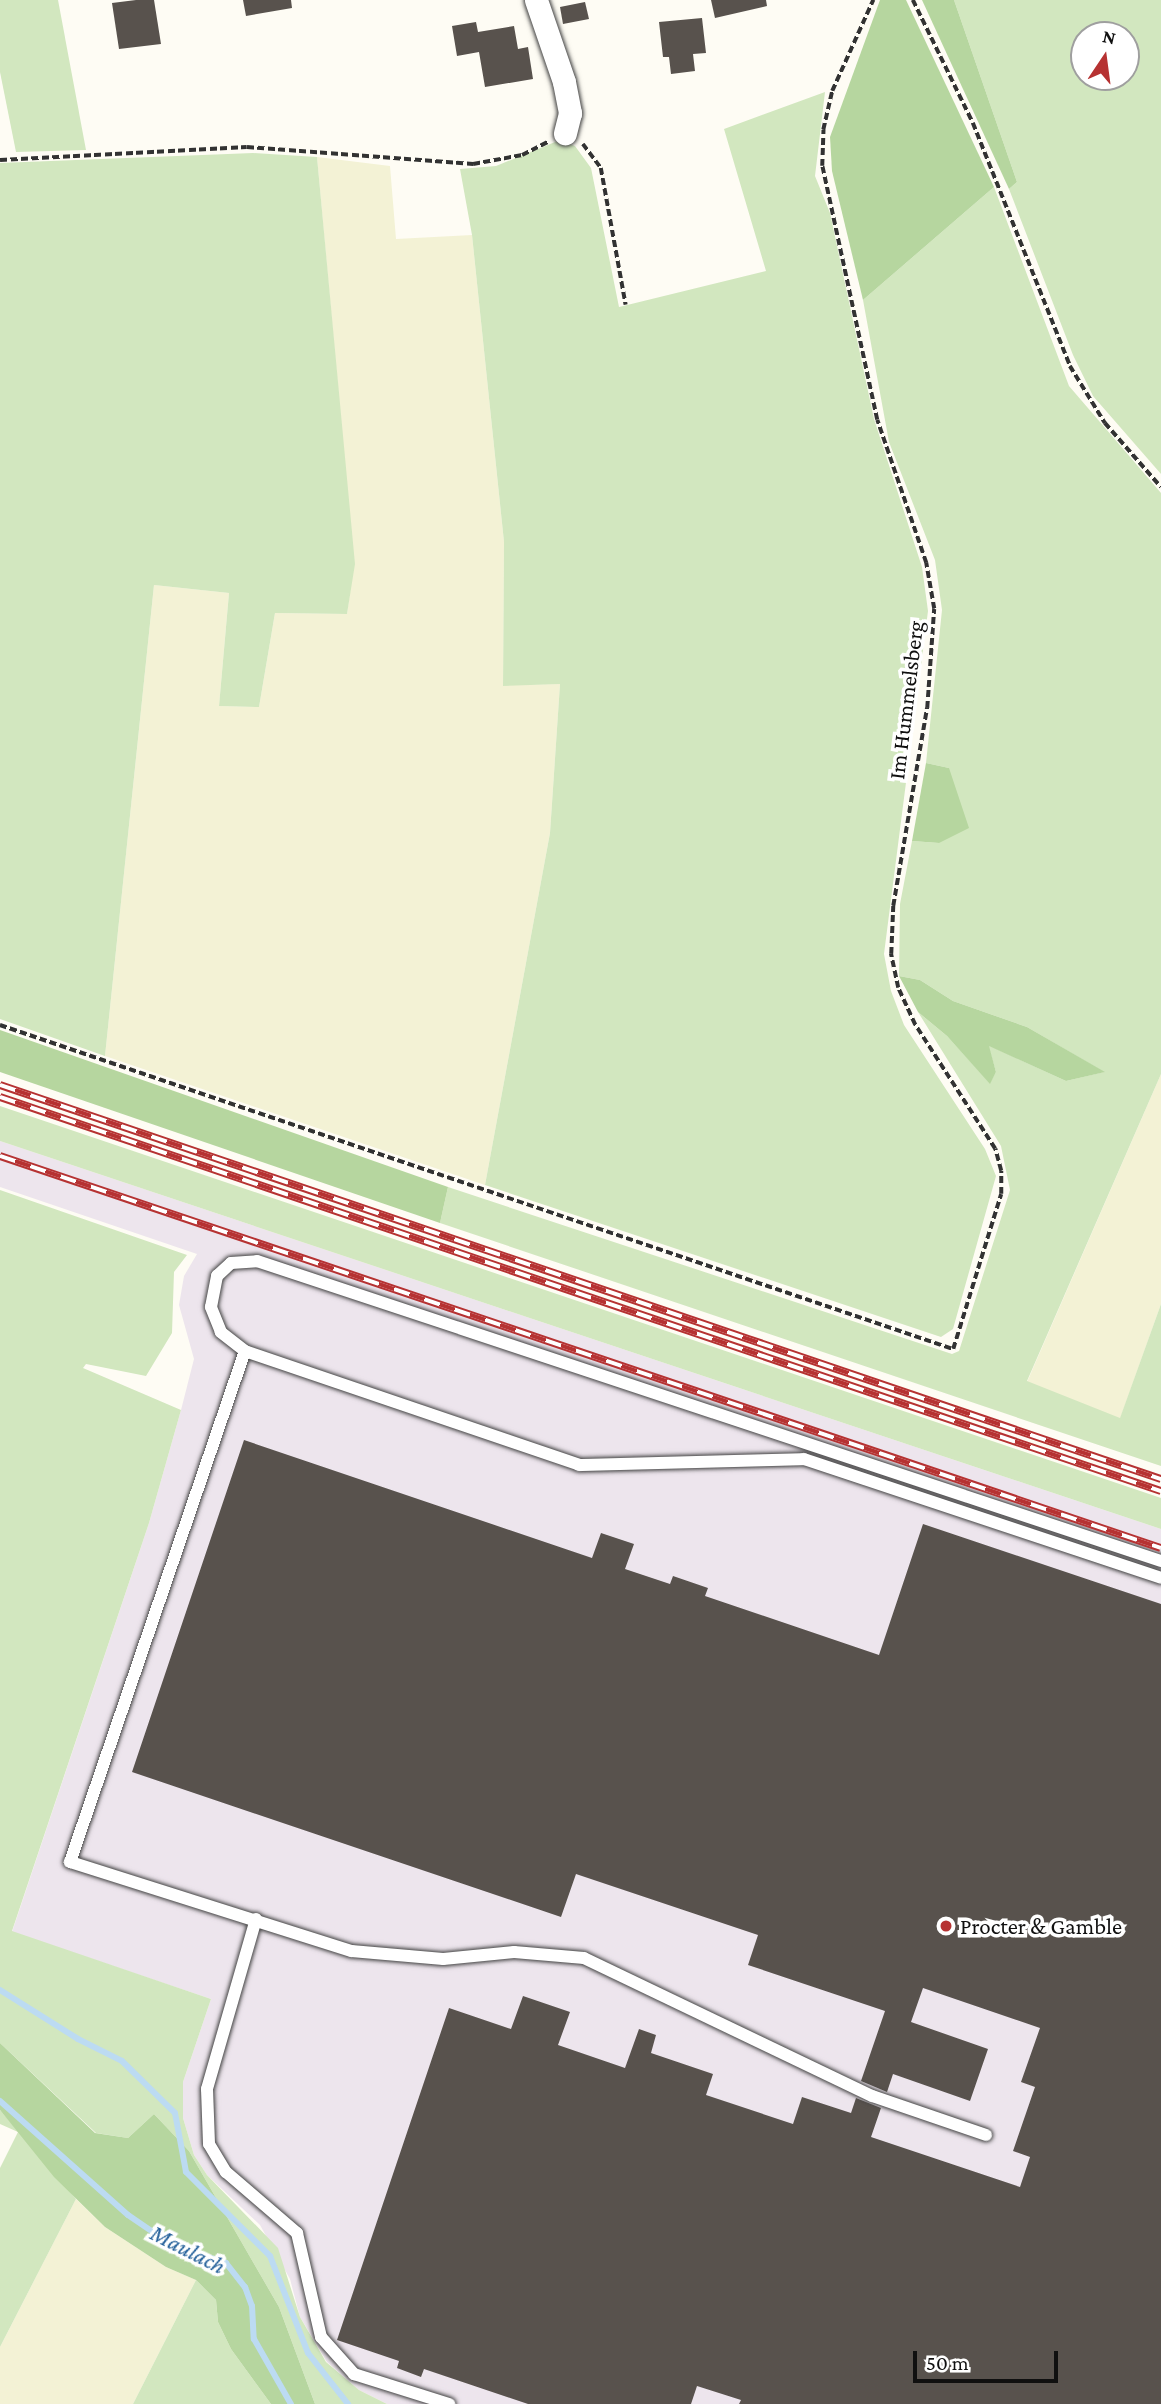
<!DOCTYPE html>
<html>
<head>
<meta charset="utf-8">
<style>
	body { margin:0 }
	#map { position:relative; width:1161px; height:2404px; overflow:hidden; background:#fefcf4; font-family:"Crimson Pro",serif }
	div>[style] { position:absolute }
	.industrial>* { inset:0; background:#ede5ed }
	.farmland>* { inset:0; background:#f3f2d5 }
	.green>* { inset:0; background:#d2e7bf }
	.forest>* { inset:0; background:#b6d69f }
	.stream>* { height:6px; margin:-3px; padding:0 3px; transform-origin:3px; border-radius:3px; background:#bcdbf2 }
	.building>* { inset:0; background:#58524d }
	.path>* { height:3.5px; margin-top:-1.75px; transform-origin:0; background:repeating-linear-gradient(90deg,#323232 0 7px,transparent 0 10.5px) }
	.roads { filter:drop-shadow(0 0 2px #434343) drop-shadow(0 0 2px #434343) }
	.service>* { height:12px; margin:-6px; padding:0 6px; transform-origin:6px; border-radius:6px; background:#fff }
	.minor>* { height:23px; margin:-11.5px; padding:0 11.5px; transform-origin:11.5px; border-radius:11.5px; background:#fff }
	.rail>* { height:8px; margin-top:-4px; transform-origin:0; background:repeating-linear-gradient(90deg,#fff 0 16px,#b63232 0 32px); box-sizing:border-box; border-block:2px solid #b63232 }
	.dots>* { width:19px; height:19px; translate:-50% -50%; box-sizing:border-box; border:4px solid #fff; border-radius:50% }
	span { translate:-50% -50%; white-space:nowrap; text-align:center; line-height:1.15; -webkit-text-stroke:7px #fff; paint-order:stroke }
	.street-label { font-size:23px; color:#101010 }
	.poi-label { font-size:23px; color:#101010 }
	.left { translate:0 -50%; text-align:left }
	.water-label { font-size:24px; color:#225f99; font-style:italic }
	.north { position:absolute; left:1070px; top:21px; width:70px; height:70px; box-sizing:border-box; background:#fff; border:2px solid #9f9f9f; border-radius:50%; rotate:13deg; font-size:19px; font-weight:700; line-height:28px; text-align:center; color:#101010 }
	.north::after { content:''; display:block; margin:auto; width:24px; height:32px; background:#b63232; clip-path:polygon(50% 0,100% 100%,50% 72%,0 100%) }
	.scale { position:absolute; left:913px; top:2351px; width:145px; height:32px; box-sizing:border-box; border:4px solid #101010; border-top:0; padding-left:9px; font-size:21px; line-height:24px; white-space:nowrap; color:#101010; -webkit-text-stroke:5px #fff; paint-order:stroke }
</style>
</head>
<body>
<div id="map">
	<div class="industrial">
		<i style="clip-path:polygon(0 1141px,1161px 1529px,1161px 2404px,387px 2404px,359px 2390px,327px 2362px,300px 2317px,290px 2279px,260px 2225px,207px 2175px,194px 2155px,183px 2118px,183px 2082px,211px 1999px,12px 1932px,149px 1523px,181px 1410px,194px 1359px,179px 1305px,184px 1276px,197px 1254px,0 1187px)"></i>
	</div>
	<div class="farmland">
		<i style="clip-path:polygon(317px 157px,390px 166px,396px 239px,472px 235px,504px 542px,503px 685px,560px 684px,550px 833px,485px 1185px,105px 1056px,154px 585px,229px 593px,219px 706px,259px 707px,275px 613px,347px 614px,354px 564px)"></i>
		<i style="clip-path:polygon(1161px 1074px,1161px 1304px,1120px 1419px,1027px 1382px)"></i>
		<i style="clip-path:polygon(76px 2199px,105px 2227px,166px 2267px,196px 2280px,133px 2404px,0 2404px,0 2347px)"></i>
	</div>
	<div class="green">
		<i style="clip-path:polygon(0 0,58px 0,86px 150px,16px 152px,0 72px)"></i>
		<i style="clip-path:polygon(evenodd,954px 0,1161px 0,1161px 474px,1093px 396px,1073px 355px,1009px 189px,1017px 182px,954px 0,1084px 35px,1126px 35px,1126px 77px,1084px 77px,1084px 35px)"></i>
		<i style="clip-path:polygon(825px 92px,815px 176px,830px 213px,874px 419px,922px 567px,928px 611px,884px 954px,891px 991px,904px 1025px,985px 1149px,996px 1176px,953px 1329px,941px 1337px,485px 1185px,550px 833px,560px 684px,503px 686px,504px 542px,472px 235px,460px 169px,496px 166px,560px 140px,575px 146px,591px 168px,619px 307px,766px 271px,724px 129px)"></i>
		<i style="clip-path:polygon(253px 153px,317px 157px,355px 564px,347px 614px,275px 613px,259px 707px,219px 706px,229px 593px,154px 585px,105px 1056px,0 1019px,0 163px)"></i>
		<i style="clip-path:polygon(994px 187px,1069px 386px,1161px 493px,1161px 1074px,1027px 1381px,1120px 1418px,1161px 1304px,1161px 1466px,440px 1223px,448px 1187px,952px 1354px,959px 1351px,1010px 1190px,1001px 1146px,918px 1012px,947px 1036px,990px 1083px,996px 1072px,988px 1045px,1066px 1081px,1104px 1072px,1027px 1027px,953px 1001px,920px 980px,899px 976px,900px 904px,912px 841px,939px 843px,949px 768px,926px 763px,942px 610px,935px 560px,889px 442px,863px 300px)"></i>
		<i style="clip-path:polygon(0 1106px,1161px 1498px,1161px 1529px,0 1141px)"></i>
		<i style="clip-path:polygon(0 1190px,187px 1255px,174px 1272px,172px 1333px,146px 1376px,86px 1364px,83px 1368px,181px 1410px,149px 1523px,12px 1931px,211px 1999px,183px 2082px,183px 2118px,194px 2155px,207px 2175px,278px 2248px,300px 2317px,326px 2362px,359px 2390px,387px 2404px,315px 2404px,279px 2307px,189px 2151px,154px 2114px,128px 2138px,96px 2133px,0 2043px)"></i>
		<i style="clip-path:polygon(0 2110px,76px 2199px,0 2347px,0 2168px,18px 2132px,0 2124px)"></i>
		<i style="clip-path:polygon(196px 2280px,216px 2300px,218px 2322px,231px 2349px,271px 2404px,133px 2404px)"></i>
	</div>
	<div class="forest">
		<i style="clip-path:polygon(880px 0,906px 0,994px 187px,863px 300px,832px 171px,830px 137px)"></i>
		<i style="clip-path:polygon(922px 0,954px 0,1017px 182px,1009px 189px)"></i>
		<i style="clip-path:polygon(926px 763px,949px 768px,969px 828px,939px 843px,912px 841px)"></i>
		<i style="clip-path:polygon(899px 976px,920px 980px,953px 1001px,1027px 1027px,1105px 1072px,1066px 1081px,989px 1046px,996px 1072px,990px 1084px,947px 1036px,918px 1012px)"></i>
		<i style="clip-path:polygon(0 1030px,448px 1187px,440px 1223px,0 1072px)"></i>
		<i style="clip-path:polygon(0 2043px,95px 2133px,128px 2138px,154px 2114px,189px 2151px,279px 2307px,315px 2404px,271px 2404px,231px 2349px,218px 2322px,216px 2300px,196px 2280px,166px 2267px,105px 2227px,54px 2177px,0 2110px)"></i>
	</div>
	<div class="stream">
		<i style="left:0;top:1990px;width:92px;rotate:32.1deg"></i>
		<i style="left:78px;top:2039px;width:49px;rotate:26.6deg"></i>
		<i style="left:122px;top:2061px;width:74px;rotate:44.5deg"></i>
		<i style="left:175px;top:2113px;width:60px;rotate:79.4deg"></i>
		<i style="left:186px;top:2172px;width:119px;rotate:45deg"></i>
		<i style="left:270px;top:2256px;width:104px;rotate:68.6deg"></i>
		<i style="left:308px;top:2353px;width:65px;rotate:51.9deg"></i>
		<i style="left:0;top:2101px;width:171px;rotate:41.7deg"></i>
		<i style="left:128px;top:2215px;width:53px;rotate:34.3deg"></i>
		<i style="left:172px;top:2245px;width:57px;rotate:18.4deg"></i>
		<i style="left:226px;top:2263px;width:31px;rotate:52deg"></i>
		<i style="left:245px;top:2287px;width:20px;rotate:70deg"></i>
		<i style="left:252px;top:2306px;width:33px;rotate:87deg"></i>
		<i style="left:254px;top:2339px;width:75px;rotate:60.4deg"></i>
	</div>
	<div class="building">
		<i style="clip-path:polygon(136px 0,154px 0,161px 44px,119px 49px,112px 3px)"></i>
		<i style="clip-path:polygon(243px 0,291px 0,292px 8px,246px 16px)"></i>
		<i style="clip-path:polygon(711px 0,766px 0,767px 6px,715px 18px)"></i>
		<i style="clip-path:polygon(585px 2px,589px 19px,563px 24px,560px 7px)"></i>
		<i style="clip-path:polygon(702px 18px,706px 53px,693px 54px,695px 71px,671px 74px,669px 57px,663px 57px,659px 22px)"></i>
		<i style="clip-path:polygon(476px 22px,478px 32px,514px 26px,518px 49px,528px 47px,533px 79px,485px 87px,479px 52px,457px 56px,452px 26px)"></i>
		<i style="clip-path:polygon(244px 1440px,592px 1558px,601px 1533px,634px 1544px,625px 1569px,670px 1584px,673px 1576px,708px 1588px,705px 1596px,879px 1655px,923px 1524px,1161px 1604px,1161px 2404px,739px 2404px,741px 2400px,697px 2386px,691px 2404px,528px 2404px,424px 2369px,421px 2377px,397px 2368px,399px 2361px,337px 2340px,449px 2008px,511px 2029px,523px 1996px,570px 2012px,558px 2045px,625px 2068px,639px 2029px,656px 2035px,651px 2053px,713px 2074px,706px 2095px,793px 2124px,802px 2097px,851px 2113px,856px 2098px,881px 2108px,871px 2137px,1020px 2187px,1030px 2157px,1013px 2151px,1035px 2087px,1021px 2082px,1040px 2028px,923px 1988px,911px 2022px,988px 2049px,970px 2101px,893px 2074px,887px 2092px,861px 2081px,885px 2011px,748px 1965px,758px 1935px,576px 1874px,561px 1917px,132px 1772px)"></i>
	</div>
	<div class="path">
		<i style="left:913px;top:0;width:137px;rotate:64deg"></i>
		<i style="left:973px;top:123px;width:262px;rotate:68.2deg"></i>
		<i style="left:1070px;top:366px;width:67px;rotate:58.4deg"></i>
		<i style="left:1105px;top:423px;width:85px;rotate:48.8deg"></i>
		<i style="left:583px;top:144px;width:30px;rotate:53deg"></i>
		<i style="left:601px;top:168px;width:139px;rotate:79.7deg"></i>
		<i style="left:0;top:160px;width:247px;rotate:-3deg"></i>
		<i style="left:247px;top:147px;width:227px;rotate:4.3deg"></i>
		<i style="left:473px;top:164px;width:50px;rotate:-10.4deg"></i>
		<i style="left:522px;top:155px;width:30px;rotate:-27deg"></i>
		<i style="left:0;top:1025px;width:1007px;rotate:18.78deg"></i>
		<i style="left:953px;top:1349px;width:162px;rotate:-72.8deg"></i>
		<i style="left:1001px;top:1194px;width:23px;rotate:-90deg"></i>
		<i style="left:1001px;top:1171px;width:23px;rotate:-105deg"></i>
		<i style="left:995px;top:1149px;width:148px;rotate:-122.8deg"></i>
		<i style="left:915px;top:1025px;width:41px;rotate:-114.7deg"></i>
		<i style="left:898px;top:988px;width:35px;rotate:-102deg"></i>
		<i style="left:891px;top:954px;width:48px;rotate:-87.6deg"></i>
		<i style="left:893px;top:906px;width:201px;rotate:-80.3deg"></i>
		<i style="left:927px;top:708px;width:99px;rotate:-86deg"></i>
		<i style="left:934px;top:609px;width:47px;rotate:-99.9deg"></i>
		<i style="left:926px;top:563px;width:151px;rotate:-108.9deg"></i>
		<i style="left:877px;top:420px;width:260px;rotate:-102.2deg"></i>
		<i style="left:822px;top:166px;width:36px;rotate:-88deg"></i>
		<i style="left:823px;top:130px;width:40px;rotate:-77deg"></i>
		<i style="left:832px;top:91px;width:100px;rotate:-65.7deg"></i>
	</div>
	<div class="roads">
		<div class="service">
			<i style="left:245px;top:1351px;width:31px;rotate:-142deg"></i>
			<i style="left:221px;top:1332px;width:27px;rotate:-112deg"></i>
			<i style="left:211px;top:1307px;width:32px;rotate:-79deg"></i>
			<i style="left:217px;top:1276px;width:19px;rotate:-43deg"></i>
			<i style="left:231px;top:1263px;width:26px;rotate:-4deg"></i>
			<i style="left:257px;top:1261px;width:952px;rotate:18.36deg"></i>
			<i style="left:256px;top:1919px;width:177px;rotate:106.1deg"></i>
			<i style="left:207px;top:2089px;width:55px;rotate:87.9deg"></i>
			<i style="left:209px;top:2144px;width:33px;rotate:59deg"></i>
			<i style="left:226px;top:2172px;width:94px;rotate:40.7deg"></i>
			<i style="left:297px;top:2233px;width:107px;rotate:77deg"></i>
			<i style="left:321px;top:2337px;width:50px;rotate:48.3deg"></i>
			<i style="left:354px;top:2374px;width:100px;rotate:17.5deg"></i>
			<i style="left:986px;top:2135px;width:120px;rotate:-161.1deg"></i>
			<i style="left:872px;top:2096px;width:319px;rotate:-154.4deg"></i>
			<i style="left:584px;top:1958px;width:70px;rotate:-175.1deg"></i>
			<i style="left:514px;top:1952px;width:71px;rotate:174.4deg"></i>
			<i style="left:443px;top:1959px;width:92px;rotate:-175deg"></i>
			<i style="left:351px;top:1951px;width:295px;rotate:-162.4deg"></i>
			<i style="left:70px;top:1862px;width:540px;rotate:-71.1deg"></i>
			<i style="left:245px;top:1351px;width:353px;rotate:18.8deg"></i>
			<i style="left:579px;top:1465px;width:225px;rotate:-1.5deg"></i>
			<i style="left:804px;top:1459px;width:376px;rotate:18.4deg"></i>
		</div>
		<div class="minor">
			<i style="left:536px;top:0;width:87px;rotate:71.1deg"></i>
			<i style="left:564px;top:82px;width:32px;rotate:79deg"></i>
			<i style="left:570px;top:113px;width:21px;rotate:104deg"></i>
		</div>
	</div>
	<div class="rail">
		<i style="left:0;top:1085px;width:1226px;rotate:18.75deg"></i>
		<i style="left:0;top:1097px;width:1226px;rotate:18.75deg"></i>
		<i style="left:0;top:1156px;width:1225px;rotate:18.66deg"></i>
	</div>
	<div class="dots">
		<i style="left:946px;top:1926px;background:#b63232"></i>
	</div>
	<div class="street-label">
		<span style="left:906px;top:700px;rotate:-83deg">Im Hummelsberg</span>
	</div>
	<div class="poi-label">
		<span class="left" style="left:960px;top:1926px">Procter &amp; Gamble</span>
	</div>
	<div class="water-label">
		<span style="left:188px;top:2249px;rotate:27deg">Maulach</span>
	</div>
	<div class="north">N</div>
	<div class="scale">50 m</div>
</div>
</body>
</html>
